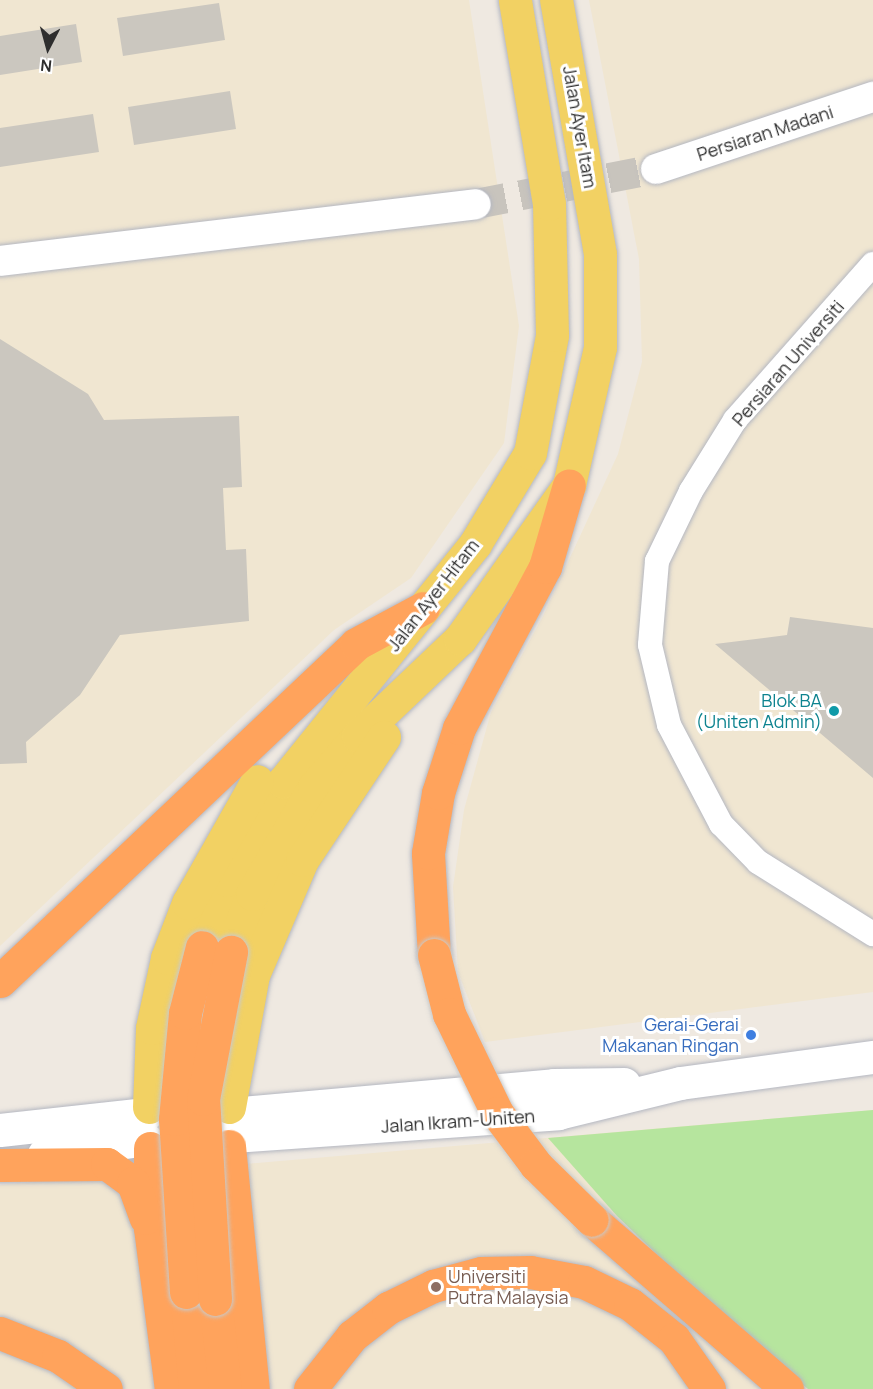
<!DOCTYPE html>
<html>
<head>
<meta charset="utf-8">
<style>
	body { margin:0 }
	#map { position:relative; width:873px; height:1389px; overflow:hidden; background:#efe9e1; font-family:Manrope,sans-serif }
	div>[style] { position:absolute }
	.education>* { inset:0; background:#f0e6d1 }
	.green>* { inset:0; background:#b6e59e }
	.building>* { inset:0; background:#cbc7bf }
	.tertiary-tunnel>* { height:30px; margin-top:-15px; transform-origin:0; background:repeating-linear-gradient(90deg,#c8c4bd 0 30px,transparent 0 45px) }
	.roads { filter:drop-shadow(0 0 2px #b4b7c1) drop-shadow(0 0 2px #b4b7c1) }
	.minor>* { height:24px; margin:-12px; padding:0 12px; transform-origin:12px; border-radius:12px; background:#fff }
	.tertiary>* { height:30px; margin:-15px; padding:0 15px; transform-origin:15px; border-radius:15px; background:#fff }
	.secondary>* { height:33px; margin:-16.5px; padding:0 16.5px; transform-origin:16.5px; border-radius:16.5px; background:#fff }
	.primary>* { height:33px; margin:-16.5px; padding:0 16.5px; transform-origin:16.5px; border-radius:16.5px; background:#f2d163 }
	.motorway>* { height:33px; margin:-16.5px; padding:0 16.5px; transform-origin:16.5px; border-radius:16.5px; background:#ffa35c }
	.bridges { filter:drop-shadow(0 0 2px #c9c9c9) drop-shadow(0 0 2px #c9c9c9) }
	.motorway-bridge>* { height:33px; margin:-16.5px; padding:0 16.5px; transform-origin:16.5px; border-radius:16.5px; background:#ffa35c }
	.dots>* { width:16px; height:16px; translate:-50% -50%; box-sizing:border-box; border:3px solid #fff; border-radius:50% }
	span { translate:-50% -50%; white-space:nowrap; text-align:center; line-height:1.15; -webkit-text-stroke:6px #fff; paint-order:stroke }
	.street-label { font-size:18px; color:#2e2e2e }
	.culture-label { font-size:18px; color:#0d838f }
	.right { translate:-100% -50%; text-align:right }
	.shop-label { font-size:18px; color:#366cbe }
	.education-label { font-size:18px; color:#785e54 }
	.left { translate:0 -50%; text-align:left }
	.north { position:absolute; left:18px; top:18px; width:60px; height:60px; -webkit-text-stroke:4px #fff; paint-order:stroke; rotate:186deg; font-size:16px; font-weight:700; line-height:24px; text-align:center; color:#2e2e2e }
	.north::after { content:''; display:block; margin:auto; width:21px; height:27px; background:#2e2e2e; clip-path:polygon(50% 0,100% 100%,50% 72%,0 100%) }
</style>
</head>
<body>
<div id="map">
	<div class="education">
		<i style="clip-path:polygon(0 0,469px 0,519px 326px,504px 443px,411px 578px,334px 630px,0 946px)"></i>
		<i style="clip-path:polygon(589px 0,873px 0,873px 992px,485px 1042px,458px 972px,453px 887px,464px 810px,491px 712px,543px 616px,618px 454px,642px 362px,639px 259px)"></i>
		<i style="clip-path:polygon(873px 1110px,873px 1389px,0 1389px,0 1185px)"></i>
	</div>
	<div class="green">
		<i style="clip-path:polygon(873px 1110px,873px 1389px,808px 1389px,745px 1339px,617px 1216px,548px 1138px)"></i>
	</div>
	<div class="building">
		<i style="clip-path:polygon(219px 3px,225px 40px,123px 56px,117px 18px)"></i>
		<i style="clip-path:polygon(76px 24px,82px 62px,0 75px,0 36px)"></i>
		<i style="clip-path:polygon(230px 91px,236px 129px,134px 145px,128px 107px)"></i>
		<i style="clip-path:polygon(93px 114px,99px 152px,0 167px,0 128px)"></i>
		<i style="clip-path:polygon(0 339px,88px 394px,104px 420px,239px 416px,242px 487px,223px 488px,226px 550px,246px 549px,249px 621px,120px 635px,80px 695px,26px 742px,27px 763px,0 764px)"></i>
		<i style="clip-path:polygon(790px 617px,873px 628px,873px 778px,715px 644px,787px 635px)"></i>
	</div>
	<div class="tertiary-tunnel">
		<i style="left:476px;top:204px;width:183px;rotate:-11deg"></i>
	</div>
	<div class="roads">
		<div class="minor">
			<i style="left:873px;top:264px;width:208px;rotate:131.5deg"></i>
			<i style="left:735px;top:420px;width:84px;rotate:121.8deg"></i>
			<i style="left:691px;top:491px;width:78px;rotate:115.9deg"></i>
			<i style="left:657px;top:561px;width:84px;rotate:94.8deg"></i>
			<i style="left:650px;top:645px;width:82px;rotate:76.6deg"></i>
			<i style="left:669px;top:725px;width:112px;rotate:62.3deg"></i>
			<i style="left:721px;top:824px;width:53px;rotate:45.8deg"></i>
			<i style="left:758px;top:862px;width:136px;rotate:32.1deg"></i>
		</div>
		<div class="tertiary">
			<i style="left:656px;top:169px;width:229px;rotate:-18.4deg"></i>
			<i style="left:0;top:261px;width:479px;rotate:-6.8deg"></i>
		</div>
		<div class="secondary">
			<i style="left:231px;top:1114px;width:324px;rotate:-5.1deg"></i>
			<i style="left:554px;top:1085px;width:70px;rotate:-0.8deg"></i>
			<i style="left:0;top:1130px;width:147px;rotate:-6.3deg"></i>
			<i style="left:233px;top:1136px;width:326px;rotate:-4deg"></i>
			<i style="left:558px;top:1113px;width:126px;rotate:-13.8deg"></i>
			<i style="left:680px;top:1083px;width:195px;rotate:-7.7deg"></i>
			<i style="left:44px;top:1154px;width:103px;rotate:-8.4deg"></i>
		</div>
		<div class="primary">
			<i style="left:202px;top:947px;width:72px;rotate:-69.5deg"></i>
			<i style="left:227px;top:880px;width:113px;rotate:-60.3deg"></i>
			<i style="left:283px;top:782px;width:306px;rotate:-51.1deg"></i>
			<i style="left:475px;top:544px;width:106px;rotate:-58.9deg"></i>
			<i style="left:530px;top:453px;width:120px;rotate:-79.4deg"></i>
			<i style="left:552px;top:335px;width:131px;rotate:-91.3deg"></i>
			<i style="left:549px;top:204px;width:207px;rotate:-99.5deg"></i>
			<i style="left:231px;top:952px;width:62px;rotate:-70.1deg"></i>
			<i style="left:252px;top:894px;width:124px;rotate:-59.9deg"></i>
			<i style="left:314px;top:787px;width:67px;rotate:-49.2deg"></i>
			<i style="left:358px;top:736px;width:141px;rotate:-43.6deg"></i>
			<i style="left:460px;top:639px;width:189px;rotate:-54.7deg"></i>
			<i style="left:569px;top:485px;width:141px;rotate:-77.3deg"></i>
			<i style="left:600px;top:347px;width:93px;rotate:-90deg"></i>
			<i style="left:600px;top:254px;width:258px;rotate:-99.8deg"></i>
			<i style="left:149px;top:1107px;width:79px;rotate:-87.8deg"></i>
			<i style="left:152px;top:1028px;width:72px;rotate:-77.9deg"></i>
			<i style="left:167px;top:958px;width:59px;rotate:-69.1deg"></i>
			<i style="left:188px;top:903px;width:140px;rotate:-60.5deg"></i>
			<i style="left:229px;top:1107px;width:134px;rotate:-79.7deg"></i>
			<i style="left:253px;top:975px;width:125px;rotate:-66.9deg"></i>
			<i style="left:302px;top:860px;width:148px;rotate:-56.3deg"></i>
		</div>
		<div class="motorway">
			<i style="left:434px;top:955px;width:102px;rotate:-93.4deg"></i>
			<i style="left:428px;top:853px;width:61px;rotate:-80.5deg"></i>
			<i style="left:438px;top:793px;width:68px;rotate:-72.1deg"></i>
			<i style="left:459px;top:728px;width:183px;rotate:-61.9deg"></i>
			<i style="left:545px;top:567px;width:85px;rotate:-73.7deg"></i>
			<i style="left:0;top:981px;width:490px;rotate:-43.4deg"></i>
			<i style="left:356px;top:644px;width:76px;rotate:-28.2deg"></i>
			<i style="left:229px;top:1146px;width:244px;rotate:84.4deg"></i>
			<i style="left:150px;top:1148px;width:80px;rotate:90deg"></i>
			<i style="left:150px;top:1228px;width:162px;rotate:82.6deg"></i>
			<i style="left:0;top:1165px;width:107px;rotate:-0.5deg"></i>
			<i style="left:107px;top:1164px;width:32px;rotate:36deg"></i>
			<i style="left:133px;top:1183px;width:37px;rotate:70deg"></i>
			<i style="left:592px;top:1220px;width:258px;rotate:40.9deg"></i>
			<i style="left:186px;top:1292px;width:97px;rotate:84.7deg"></i>
			<i style="left:215px;top:1299px;width:91px;rotate:83.7deg"></i>
			<i style="left:0;top:1333px;width:62px;rotate:21.6deg"></i>
			<i style="left:58px;top:1356px;width:58px;rotate:34.5deg"></i>
			<i style="left:310px;top:1389px;width:68px;rotate:-51.6deg"></i>
			<i style="left:352px;top:1336px;width:46px;rotate:-37.9deg"></i>
			<i style="left:388px;top:1308px;width:50px;rotate:-26.1deg"></i>
			<i style="left:433px;top:1286px;width:50px;rotate:-15.2deg"></i>
			<i style="left:481px;top:1273px;width:49px;rotate:-1.2deg"></i>
			<i style="left:530px;top:1272px;width:55px;rotate:10.5deg"></i>
			<i style="left:584px;top:1282px;width:51px;rotate:25.6deg"></i>
			<i style="left:630px;top:1304px;width:56px;rotate:38.5deg"></i>
			<i style="left:674px;top:1339px;width:61px;rotate:55deg"></i>
		</div>
	</div>
	<div class="bridges">
		<div class="motorway-bridge">
			<i style="left:434px;top:955px;width:61px;rotate:75.7deg"></i>
			<i style="left:449px;top:1014px;width:110px;rotate:64.1deg"></i>
			<i style="left:497px;top:1113px;width:65px;rotate:53.1deg"></i>
			<i style="left:536px;top:1165px;width:78px;rotate:44.5deg"></i>
			<i style="left:186px;top:1292px;width:173px;rotate:-93.6deg"></i>
			<i style="left:175px;top:1119px;width:106px;rotate:-84.6deg"></i>
			<i style="left:185px;top:1013px;width:68px;rotate:-75.6deg"></i>
			<i style="left:215px;top:1299px;width:200px;rotate:-93.4deg"></i>
			<i style="left:203px;top:1099px;width:150px;rotate:-79.2deg"></i>
		</div>
	</div>
	<div class="dots">
		<i style="left:834px;top:711px;background:#0f9aa8"></i>
		<i style="left:751px;top:1035px;background:#3f7fe0"></i>
		<i style="left:436px;top:1287px;background:#8d6e63"></i>
	</div>
	<div class="street-label">
		<span style="left:580px;top:127px;rotate:80deg">Jalan Ayer Itam</span>
		<span style="left:765px;top:133px;rotate:-18deg">Persiaran Madani</span>
		<span style="left:788px;top:363px;rotate:-49deg">Persiaran Universiti</span>
		<span style="left:433px;top:595px;rotate:-52deg">Jalan Ayer Hitam</span>
		<span style="left:458px;top:1121px;rotate:-4deg">Jalan Ikram-Uniten</span>
	</div>
	<div class="culture-label">
		<span class="right" style="left:822px;top:711px">Blok BA<br>(Uniten Admin)</span>
	</div>
	<div class="shop-label">
		<span class="right" style="left:739px;top:1035px">Gerai-Gerai<br>Makanan Ringan</span>
	</div>
	<div class="education-label">
		<span class="left" style="left:448px;top:1287px">Universiti<br>Putra Malaysia</span>
	</div>
	<div class="north">N</div>
</div>
</body>
</html>
